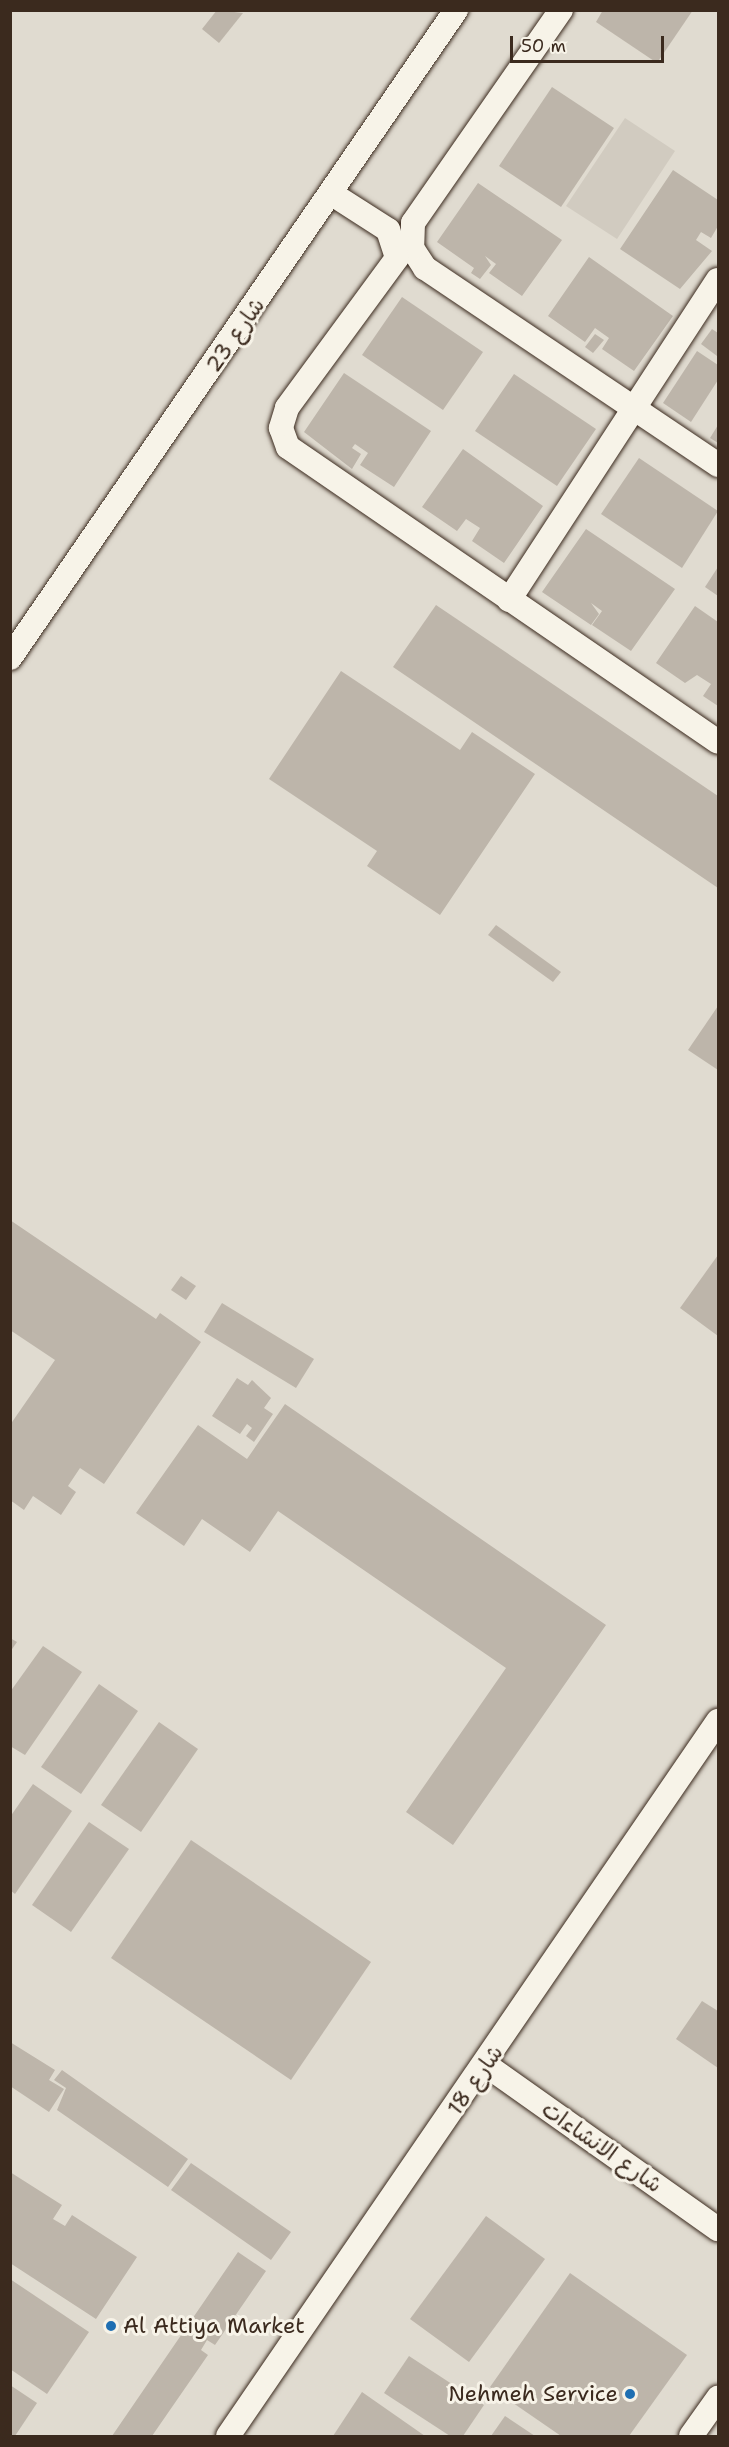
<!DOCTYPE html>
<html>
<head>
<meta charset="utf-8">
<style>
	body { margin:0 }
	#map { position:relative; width:729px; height:2447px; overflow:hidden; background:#efebe0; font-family:"Shantell Sans","Playpen Sans Arabic",sans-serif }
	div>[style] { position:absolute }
	.built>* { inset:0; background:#e0dbd0 }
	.green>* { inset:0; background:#d1cbc0 }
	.building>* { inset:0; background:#bdb5aa }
	.roads { filter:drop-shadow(0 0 2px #3b2a1e) drop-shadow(0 0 2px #3b2a1e) }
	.street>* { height:24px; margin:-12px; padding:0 12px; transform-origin:12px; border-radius:12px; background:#f7f3e8 }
	.dots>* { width:16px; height:16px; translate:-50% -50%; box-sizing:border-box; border:3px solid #f7f3e8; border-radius:50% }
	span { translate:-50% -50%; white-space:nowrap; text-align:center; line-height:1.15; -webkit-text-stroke:6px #f7f3e8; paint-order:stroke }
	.street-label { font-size:22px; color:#3b2a1e }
	.poi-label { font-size:22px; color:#3b2a1e }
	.left { translate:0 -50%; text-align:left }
	.right { translate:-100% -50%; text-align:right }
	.frame { position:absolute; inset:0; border:12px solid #3b2a1e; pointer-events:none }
	.scale { position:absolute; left:510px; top:36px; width:154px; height:27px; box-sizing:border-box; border:3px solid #3b2a1e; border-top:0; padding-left:8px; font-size:18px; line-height:21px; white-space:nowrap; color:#3b2a1e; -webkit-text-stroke:4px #f7f3e8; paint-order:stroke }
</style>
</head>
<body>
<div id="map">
	<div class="built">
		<i style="clip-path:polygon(11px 11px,718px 11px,718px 2436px,11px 2436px)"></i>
	</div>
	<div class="green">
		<i style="clip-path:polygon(625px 118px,675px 151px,617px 239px,566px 206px)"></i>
	</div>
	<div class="building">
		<i style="clip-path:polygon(217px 10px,243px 13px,219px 43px,202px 29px)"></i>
		<i style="clip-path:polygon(603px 10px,693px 10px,657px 63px,596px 22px)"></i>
		<i style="clip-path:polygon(552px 87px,614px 128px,561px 207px,499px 166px)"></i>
		<i style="clip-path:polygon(673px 170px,718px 200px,718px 226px,711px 238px,701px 232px,696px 240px,712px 251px,680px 289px,620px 249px)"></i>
		<i style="clip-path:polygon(478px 183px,562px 240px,522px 296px,489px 273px,496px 264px,485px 256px,491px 265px,480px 279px,471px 273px,474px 268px,437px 242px)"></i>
		<i style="clip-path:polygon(589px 257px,673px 316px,634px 371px,602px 349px,609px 338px,595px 328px,585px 342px,548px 316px)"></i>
		<i style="clip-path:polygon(402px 297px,483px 352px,443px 410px,362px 355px)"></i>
		<i style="clip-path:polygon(712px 329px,718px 333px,717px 356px,701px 344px)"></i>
		<i style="clip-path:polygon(595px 334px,604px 340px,593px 353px,585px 347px)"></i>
		<i style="clip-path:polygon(697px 351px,718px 365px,718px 380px,691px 422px,663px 403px)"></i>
		<i style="clip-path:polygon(344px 373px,431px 431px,394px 487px,360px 465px,368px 453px,355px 444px,352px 448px,361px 454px,352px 469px,304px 432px)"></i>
		<i style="clip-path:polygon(514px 374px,596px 429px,557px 486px,475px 431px)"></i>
		<i style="clip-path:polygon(718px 425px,718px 443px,710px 438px)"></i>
		<i style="clip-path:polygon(463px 449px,543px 506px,504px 563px,472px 541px,480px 528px,466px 519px,457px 531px,422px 507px)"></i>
		<i style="clip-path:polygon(639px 458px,718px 511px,682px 568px,601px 514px)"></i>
		<i style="clip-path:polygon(586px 529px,675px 589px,631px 651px,592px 625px,602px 611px,591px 603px,599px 614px,591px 625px,542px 592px)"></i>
		<i style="clip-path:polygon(718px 567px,718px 596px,705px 587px)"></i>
		<i style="clip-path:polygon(436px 605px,718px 796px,718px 888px,393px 667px)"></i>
		<i style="clip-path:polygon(695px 606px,718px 622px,718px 706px,703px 696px,711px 684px,697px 675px,685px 683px,656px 663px)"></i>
		<i style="clip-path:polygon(341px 671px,460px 750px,472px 732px,535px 774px,440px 915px,367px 866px,377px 851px,269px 779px)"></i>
		<i style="clip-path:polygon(496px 925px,561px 972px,553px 982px,488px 935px)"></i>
		<i style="clip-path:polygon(718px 1006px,718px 1070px,688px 1050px)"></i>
		<i style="clip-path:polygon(10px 1220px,156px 1319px,160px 1313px,201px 1342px,104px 1484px,80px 1468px,68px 1486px,76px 1492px,61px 1515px,33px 1496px,24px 1510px,10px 1500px,10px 1425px,55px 1360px,10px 1330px)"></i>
		<i style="clip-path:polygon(718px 1255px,718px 1336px,680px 1308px)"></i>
		<i style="clip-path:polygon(181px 1276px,196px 1286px,186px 1300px,171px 1290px)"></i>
		<i style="clip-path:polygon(222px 1303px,314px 1359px,296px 1388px,204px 1332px)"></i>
		<i style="clip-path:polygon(237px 1378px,248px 1385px,252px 1380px,271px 1398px,264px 1408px,273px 1414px,254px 1442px,246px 1436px,252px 1428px,247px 1424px,240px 1434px,212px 1416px)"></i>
		<i style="clip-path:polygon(285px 1404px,606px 1625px,453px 1845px,406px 1812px,506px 1668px,278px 1511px,250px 1552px,202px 1519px,184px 1546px,136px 1513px,198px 1425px,247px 1459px)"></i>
		<i style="clip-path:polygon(10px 1638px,17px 1642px,10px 1652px)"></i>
		<i style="clip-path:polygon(43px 1646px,82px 1672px,25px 1755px,10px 1746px,10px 1692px)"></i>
		<i style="clip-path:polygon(99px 1684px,138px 1711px,81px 1794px,41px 1767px)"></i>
		<i style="clip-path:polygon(159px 1722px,198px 1749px,141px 1832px,101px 1805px)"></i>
		<i style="clip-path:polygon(33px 1784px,72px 1811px,15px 1894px,10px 1890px,10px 1817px)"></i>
		<i style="clip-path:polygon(89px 1822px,129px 1849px,71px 1932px,32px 1905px)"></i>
		<i style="clip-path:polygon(191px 1840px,371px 1962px,291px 2080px,111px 1958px)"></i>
		<i style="clip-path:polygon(702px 2001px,718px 2011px,718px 2068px,676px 2039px)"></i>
		<i style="clip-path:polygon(10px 2042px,55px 2070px,49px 2080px,64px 2089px,49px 2112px,10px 2086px)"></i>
		<i style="clip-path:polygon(62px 2070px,188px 2159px,168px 2187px,57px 2110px,66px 2088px,54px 2080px)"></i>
		<i style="clip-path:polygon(191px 2163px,291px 2232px,271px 2260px,171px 2190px)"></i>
		<i style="clip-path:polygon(10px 2172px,62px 2205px,53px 2219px,65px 2226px,72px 2215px,137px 2257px,96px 2319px,10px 2263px)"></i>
		<i style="clip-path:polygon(486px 2216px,545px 2259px,469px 2362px,410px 2319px)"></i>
		<i style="clip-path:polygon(238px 2252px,266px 2271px,215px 2345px,207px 2340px,201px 2350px,208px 2355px,152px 2436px,112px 2436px)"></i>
		<i style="clip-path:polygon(570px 2273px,687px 2355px,629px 2436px,561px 2436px,490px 2387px)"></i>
		<i style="clip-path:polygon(10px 2279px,89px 2332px,47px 2394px,10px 2369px)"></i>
		<i style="clip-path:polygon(409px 2356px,484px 2405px,463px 2436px,450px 2436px,384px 2393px)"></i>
		<i style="clip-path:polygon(10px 2385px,37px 2403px,15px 2436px,10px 2436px)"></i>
		<i style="clip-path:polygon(362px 2392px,425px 2436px,333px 2436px)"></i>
		<i style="clip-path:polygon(505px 2416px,535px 2436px,491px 2436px)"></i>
	</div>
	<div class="roads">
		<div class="street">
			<i style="left:561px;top:10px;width:259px;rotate:124.8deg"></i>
			<i style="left:413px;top:223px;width:25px;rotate:92deg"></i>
			<i style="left:412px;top:248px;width:24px;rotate:57deg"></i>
			<i style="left:425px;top:268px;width:353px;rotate:33.9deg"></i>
			<i style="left:332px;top:194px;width:67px;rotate:32.7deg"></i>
			<i style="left:388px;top:230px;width:29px;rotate:72deg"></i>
			<i style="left:397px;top:258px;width:186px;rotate:126.3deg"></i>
			<i style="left:287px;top:408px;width:21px;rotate:107deg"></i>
			<i style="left:281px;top:428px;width:20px;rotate:70deg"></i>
			<i style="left:288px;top:447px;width:521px;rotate:34.45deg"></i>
			<i style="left:509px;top:600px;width:382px;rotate:-56.9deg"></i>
			<i style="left:10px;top:658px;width:787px;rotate:-55.46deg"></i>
			<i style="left:486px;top:2065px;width:284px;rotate:35.3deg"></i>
			<i style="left:228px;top:2436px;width:867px;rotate:-55.58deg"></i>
			<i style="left:691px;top:2436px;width:47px;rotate:-54.6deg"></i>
		</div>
	</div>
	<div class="dots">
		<i style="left:111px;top:2326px;background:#1f6fb2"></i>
		<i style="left:630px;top:2394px;background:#1f6fb2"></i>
	</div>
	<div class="street-label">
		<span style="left:235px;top:335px;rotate:-55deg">شارع 23</span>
		<span style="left:475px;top:2080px;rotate:-55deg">شارع 18</span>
		<span style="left:602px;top:2147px;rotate:35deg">شارع الانشاءات</span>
	</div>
	<div class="poi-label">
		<span class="left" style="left:123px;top:2326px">Al Attiya Market</span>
		<span class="right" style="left:618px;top:2394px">Nehmeh Service</span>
	</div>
	<div class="frame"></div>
	<div class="scale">50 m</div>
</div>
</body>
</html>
